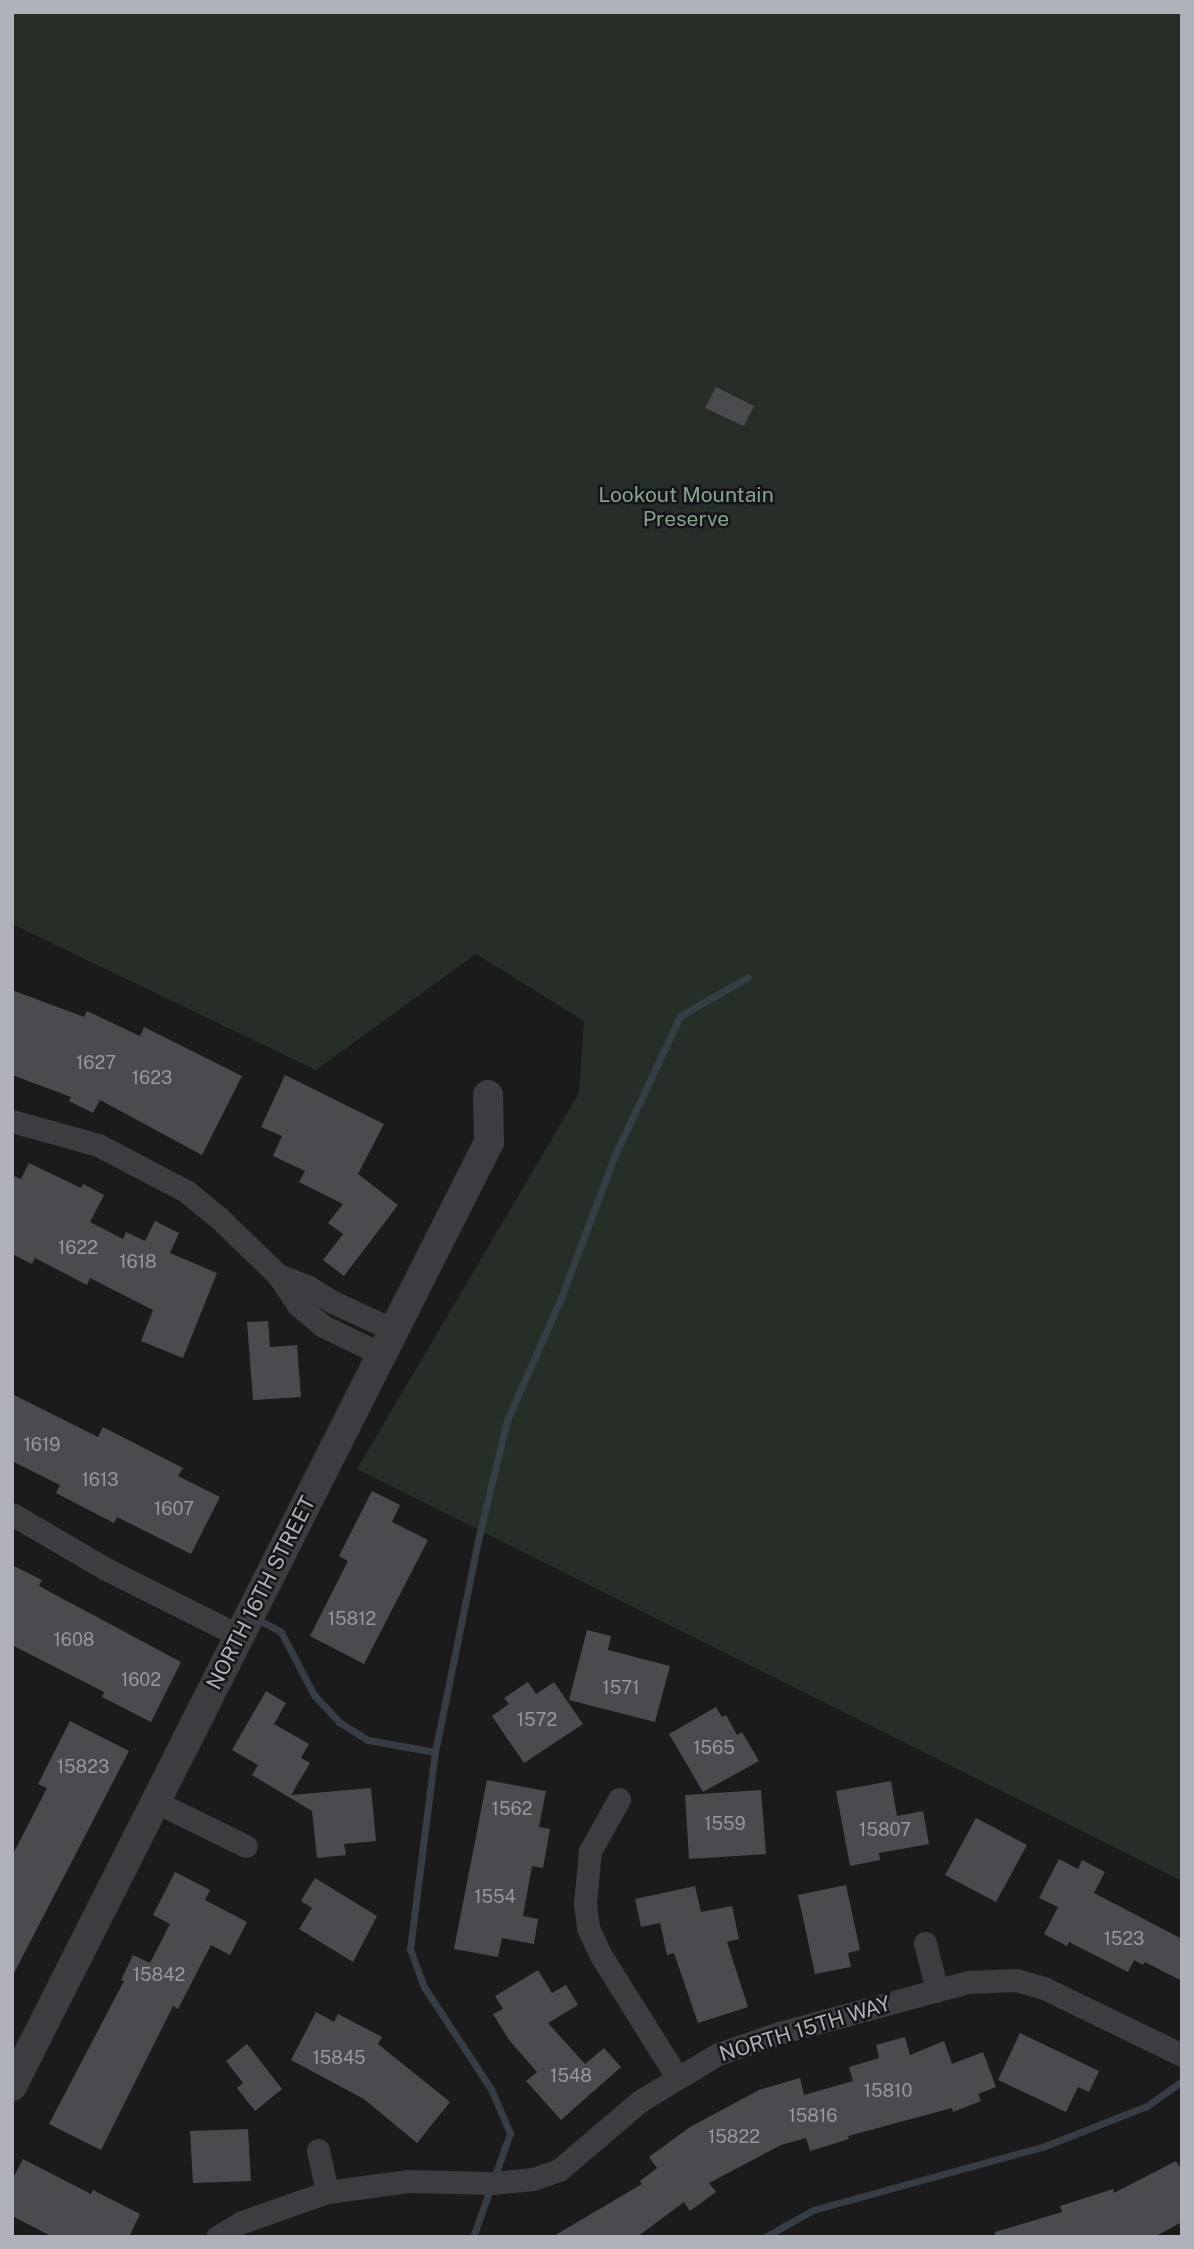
<!DOCTYPE html>
<html>
<head>
<meta charset="utf-8">
<style>
	body { margin:0 }
	#map { position:relative; width:1194px; height:2249px; overflow:hidden; background:#1b1b1c; font-family:"Public Sans",sans-serif }
	div>[style] { position:absolute }
	.green>* { inset:0; background:#272e28 }
	.stream>* { height:7px; margin:-3.5px; padding:0 3.5px; transform-origin:3.5px; border-radius:3.5px; background:#363d44 }
	.building>* { inset:0; background:#4a4b4e }
	.minor>* { height:23px; margin:-11.5px; padding:0 11.5px; transform-origin:11.5px; border-radius:11.5px; background:#3c3d41 }
	.tertiary>* { height:30px; margin:-15px; padding:0 15px; transform-origin:15px; border-radius:15px; background:#3c3d41 }
	span { translate:-50% -50%; white-space:nowrap; text-align:center; line-height:1.15; -webkit-text-stroke:5px #161618; paint-order:stroke }
	.number-label { font-size:18px; color:#96989f }
	.number-label span { -webkit-text-stroke-width:0 }
	.park-label { font-size:21px; color:#88a38b }
	.street-label { font-size:21px; color:#afb2ba }
	.frame { position:absolute; inset:0; border:14px solid #afb2ba; pointer-events:none }
</style>
</head>
<body>
<div id="map">
	<div class="green">
		<i style="clip-path:polygon(12px 12px,1182px 12px,1182px 1881px,357px 1469px,579px 1093px,584px 1021px,476px 954px,316px 1070px,12px 924px)"></i>
	</div>
	<div class="stream">
		<i style="left:257px;top:1619px;width:27px;rotate:28deg"></i>
		<i style="left:281px;top:1632px;width:71px;rotate:62.4deg"></i>
		<i style="left:314px;top:1695px;width:37px;rotate:47deg"></i>
		<i style="left:339px;top:1722px;width:34px;rotate:32deg"></i>
		<i style="left:368px;top:1740px;width:68px;rotate:10.2deg"></i>
		<i style="left:473px;top:2237px;width:110px;rotate:-70.4deg"></i>
		<i style="left:510px;top:2133px;width:48px;rotate:-113.4deg"></i>
		<i style="left:491px;top:2089px;width:122px;rotate:-123.3deg"></i>
		<i style="left:424px;top:1987px;width:40px;rotate:-110.2deg"></i>
		<i style="left:410px;top:1949px;width:199px;rotate:-82.8deg"></i>
		<i style="left:435px;top:1752px;width:220px;rotate:-78.5deg"></i>
		<i style="left:479px;top:1536px;width:119px;rotate:-76.4deg"></i>
		<i style="left:507px;top:1420px;width:133px;rotate:-66.1deg"></i>
		<i style="left:561px;top:1298px;width:151px;rotate:-69.4deg"></i>
		<i style="left:614px;top:1157px;width:156px;rotate:-64.9deg"></i>
		<i style="left:680px;top:1016px;width:78px;rotate:-29.8deg"></i>
		<i style="left:765px;top:2237px;width:55px;rotate:-29.4deg"></i>
		<i style="left:813px;top:2210px;width:241px;rotate:-15.4deg"></i>
		<i style="left:1045px;top:2146px;width:110px;rotate:-21.4deg"></i>
		<i style="left:1147px;top:2106px;width:43px;rotate:-35.5deg"></i>
	</div>
	<div class="building">
		<i style="clip-path:polygon(716px 387px,754px 406px,744px 426px,705px 408px)"></i>
		<i style="clip-path:polygon(12px 990px,84px 1017px,87px 1011px,140px 1036px,144px 1027px,242px 1076px,202px 1155px,100px 1100px,93px 1113px,69px 1101px,71px 1097px,12px 1075px)"></i>
		<i style="clip-path:polygon(285px 1075px,384px 1124px,358px 1174px,398px 1205px,344px 1276px,323px 1260px,343px 1234px,328px 1223px,343px 1204px,299px 1182px,305px 1171px,273px 1156px,282px 1136px,261px 1127px)"></i>
		<i style="clip-path:polygon(29px 1163px,81px 1188px,83px 1184px,104px 1195px,90px 1222px,123px 1239px,126px 1232px,145px 1241px,155px 1221px,179px 1233px,170px 1253px,217px 1273px,183px 1358px,141px 1341px,153px 1310px,90px 1278px,87px 1285px,35px 1258px,32px 1264px,12px 1254px,12px 1175px,21px 1179px)"></i>
		<i style="clip-path:polygon(268px 1321px,270px 1347px,297px 1345px,301px 1397px,253px 1400px,247px 1322px)"></i>
		<i style="clip-path:polygon(12px 1394px,98px 1437px,103px 1427px,183px 1468px,178px 1476px,220px 1497px,191px 1554px,117px 1517px,114px 1523px,56px 1493px,60px 1485px,12px 1461px)"></i>
		<i style="clip-path:polygon(372px 1491px,400px 1505px,392px 1522px,428px 1540px,364px 1664px,310px 1636px,348px 1561px,339px 1556px)"></i>
		<i style="clip-path:polygon(12px 1565px,42px 1580px,39px 1586px,181px 1662px,151px 1722px,102px 1697px,104px 1692px,12px 1645px)"></i>
		<i style="clip-path:polygon(587px 1630px,611px 1636px,608px 1650px,670px 1666px,655px 1722px,569px 1700px)"></i>
		<i style="clip-path:polygon(528px 1682px,536px 1694px,554px 1682px,583px 1724px,524px 1763px,492px 1716px,509px 1704px,504px 1698px)"></i>
		<i style="clip-path:polygon(266px 1691px,286px 1703px,274px 1724px,309px 1744px,301px 1758px,310px 1763px,291px 1795px,371px 1788px,376px 1841px,344px 1844px,346px 1855px,317px 1858px,312px 1811px,252px 1775px,258px 1765px,232px 1750px)"></i>
		<i style="clip-path:polygon(716px 1707px,722px 1717px,726px 1715px,737px 1735px,742px 1732px,759px 1761px,703px 1792px,669px 1734px)"></i>
		<i style="clip-path:polygon(70px 1721px,129px 1751px,12px 1977px,12px 1856px,47px 1788px,38px 1784px)"></i>
		<i style="clip-path:polygon(487px 1780px,546px 1791px,539px 1827px,550px 1829px,543px 1868px,532px 1866px,523px 1916px,538px 1919px,534px 1944px,502px 1938px,498px 1957px,454px 1949px)"></i>
		<i style="clip-path:polygon(891px 1781px,897px 1816px,923px 1811px,929px 1844px,879px 1853px,880px 1860px,850px 1866px,836px 1791px)"></i>
		<i style="clip-path:polygon(761px 1790px,766px 1854px,689px 1859px,685px 1795px)"></i>
		<i style="clip-path:polygon(976px 1818px,1027px 1845px,996px 1902px,945px 1875px)"></i>
		<i style="clip-path:polygon(1059px 1859px,1078px 1869px,1082px 1860px,1105px 1872px,1094px 1893px,1182px 1939px,1182px 1981px,1145px 1962px,1143px 1965px,1134px 1960px,1128px 1972px,1069px 1942px,1067px 1946px,1044px 1934px,1058px 1907px,1039px 1898px)"></i>
		<i style="clip-path:polygon(175px 1872px,210px 1890px,205px 1900px,247px 1922px,230px 1955px,211px 1945px,178px 2009px,173px 2006px,101px 2150px,49px 2124px,124px 1981px,121px 1980px,133px 1955px,150px 1963px,170px 1924px,153px 1915px)"></i>
		<i style="clip-path:polygon(315px 1878px,377px 1916px,353px 1962px,299px 1929px,312px 1908px,301px 1901px)"></i>
		<i style="clip-path:polygon(846px 1885px,860px 1950px,848px 1953px,851px 1967px,815px 1974px,798px 1895px)"></i>
		<i style="clip-path:polygon(695px 1886px,701px 1912px,732px 1906px,739px 1939px,727px 1942px,748px 2007px,698px 2023px,674px 1953px,667px 1955px,660px 1923px,641px 1927px,635px 1899px)"></i>
		<i style="clip-path:polygon(538px 1970px,552px 1993px,566px 1985px,578px 2005px,548px 2023px,585px 2064px,604px 2048px,621px 2067px,561px 2120px,526px 2081px,537px 2072px,509px 2040px,493px 2014px,503px 2009px,495px 1996px)"></i>
		<i style="clip-path:polygon(316px 2012px,334px 2022px,338px 2014px,382px 2037px,378px 2044px,450px 2102px,417px 2143px,364px 2099px,291px 2060px)"></i>
		<i style="clip-path:polygon(1020px 2033px,1099px 2071px,1089px 2092px,1078px 2087px,1066px 2112px,998px 2080px)"></i>
		<i style="clip-path:polygon(905px 2037px,910px 2055px,944px 2041px,952px 2064px,983px 2052px,996px 2087px,978px 2094px,981px 2101px,953px 2112px,952px 2108px,848px 2136px,849px 2139px,810px 2151px,806px 2138px,781px 2145px,709px 2183px,716px 2192px,690px 2211px,684px 2202px,637px 2237px,552px 2237px,642px 2184px,640px 2181px,657px 2168px,649px 2157px,690px 2127px,759px 2090px,800px 2078px,804px 2095px,853px 2081px,849px 2067px,879px 2058px,876px 2045px)"></i>
		<i style="clip-path:polygon(247px 2044px,282px 2089px,255px 2111px,237px 2088px,243px 2083px,226px 2061px)"></i>
		<i style="clip-path:polygon(248px 2129px,251px 2181px,193px 2183px,190px 2131px)"></i>
		<i style="clip-path:polygon(23px 2159px,91px 2194px,93px 2190px,140px 2214px,129px 2237px,53px 2237px,12px 2216px,12px 2180px)"></i>
		<i style="clip-path:polygon(1176px 2161px,1182px 2171px,1182px 2222px,1154px 2237px,995px 2237px,995px 2232px,1062px 2212px,1060px 2206px,1113px 2189px,1114px 2193px)"></i>
	</div>
	<div class="minor">
		<i style="left:12px;top:1121px;width:89px;rotate:15.6deg"></i>
		<i style="left:98px;top:1145px;width:99px;rotate:27.6deg"></i>
		<i style="left:186px;top:1191px;width:43px;rotate:39.3deg"></i>
		<i style="left:219px;top:1218px;width:82px;rotate:44deg"></i>
		<i style="left:278px;top:1275px;width:36px;rotate:56deg"></i>
		<i style="left:298px;top:1305px;width:33px;rotate:40deg"></i>
		<i style="left:323px;top:1326px;width:64px;rotate:25.8deg"></i>
		<i style="left:278px;top:1275px;width:31px;rotate:21deg"></i>
		<i style="left:307px;top:1286px;width:31px;rotate:32deg"></i>
		<i style="left:333px;top:1302px;width:66px;rotate:25deg"></i>
		<i style="left:12px;top:1514px;width:109px;rotate:30.3deg"></i>
		<i style="left:106px;top:1569px;width:150px;rotate:26.6deg"></i>
		<i style="left:619px;top:1799px;width:60px;rotate:119.1deg"></i>
		<i style="left:590px;top:1851px;width:52px;rotate:95.5deg"></i>
		<i style="left:585px;top:1903px;width:25px;rotate:83deg"></i>
		<i style="left:588px;top:1928px;width:29px;rotate:65deg"></i>
		<i style="left:600px;top:1954px;width:145px;rotate:58deg"></i>
		<i style="left:156px;top:1802px;width:100px;rotate:26.1deg"></i>
		<i style="left:925px;top:1943px;width:49px;rotate:75.7deg"></i>
		<i style="left:318px;top:2150px;width:43px;rotate:77.9deg"></i>
		<i style="left:217px;top:2237px;width:29px;rotate:-31deg"></i>
		<i style="left:242px;top:2222px;width:90px;rotate:-19.4deg"></i>
		<i style="left:327px;top:2192px;width:82px;rotate:-7.7deg"></i>
		<i style="left:408px;top:2181px;width:84px;rotate:1.4deg"></i>
		<i style="left:492px;top:2183px;width:41px;rotate:-5.6deg"></i>
		<i style="left:533px;top:2179px;width:28px;rotate:-19deg"></i>
		<i style="left:559px;top:2170px;width:106px;rotate:-40.4deg"></i>
		<i style="left:640px;top:2101px;width:91px;rotate:-31.1deg"></i>
		<i style="left:718px;top:2054px;width:65px;rotate:-19deg"></i>
		<i style="left:779px;top:2033px;width:196px;rotate:-15.1deg"></i>
		<i style="left:968px;top:1982px;width:48px;rotate:-2.4deg"></i>
		<i style="left:1016px;top:1980px;width:29px;rotate:16deg"></i>
		<i style="left:1044px;top:1988px;width:153px;rotate:25.9deg"></i>
	</div>
	<div class="tertiary">
		<i style="left:12px;top:2086px;width:1058px;rotate:-63.19deg"></i>
		<i style="left:489px;top:1142px;width:47px;rotate:-91.2deg"></i>
	</div>
	<div class="number-label">
		<span style="left:96px;top:1063px">1627</span>
		<span style="left:152px;top:1078px">1623</span>
		<span style="left:78px;top:1248px">1622</span>
		<span style="left:138px;top:1262px">1618</span>
		<span style="left:42px;top:1445px">1619</span>
		<span style="left:100px;top:1480px">1613</span>
		<span style="left:174px;top:1509px">1607</span>
		<span style="left:352px;top:1619px">15812</span>
		<span style="left:74px;top:1640px">1608</span>
		<span style="left:141px;top:1680px">1602</span>
		<span style="left:621px;top:1688px">1571</span>
		<span style="left:537px;top:1720px">1572</span>
		<span style="left:714px;top:1748px">1565</span>
		<span style="left:83px;top:1767px">15823</span>
		<span style="left:512px;top:1809px">1562</span>
		<span style="left:725px;top:1824px">1559</span>
		<span style="left:885px;top:1830px">15807</span>
		<span style="left:495px;top:1897px">1554</span>
		<span style="left:1124px;top:1939px">1523</span>
		<span style="left:159px;top:1975px">15842</span>
		<span style="left:339px;top:2058px">15845</span>
		<span style="left:571px;top:2076px">1548</span>
		<span style="left:888px;top:2091px">15810</span>
		<span style="left:813px;top:2116px">15816</span>
		<span style="left:734px;top:2137px">15822</span>
	</div>
	<div class="park-label">
		<span style="left:686px;top:507px">Lookout Mountain<br>Preserve</span>
	</div>
	<div class="street-label">
		<span style="left:261px;top:1593px;rotate:-63deg">NORTH 16TH STREET</span>
		<span style="left:805px;top:2029px;rotate:-17deg">NORTH 15TH WAY</span>
	</div>
	<div class="frame"></div>
</div>
</body>
</html>
